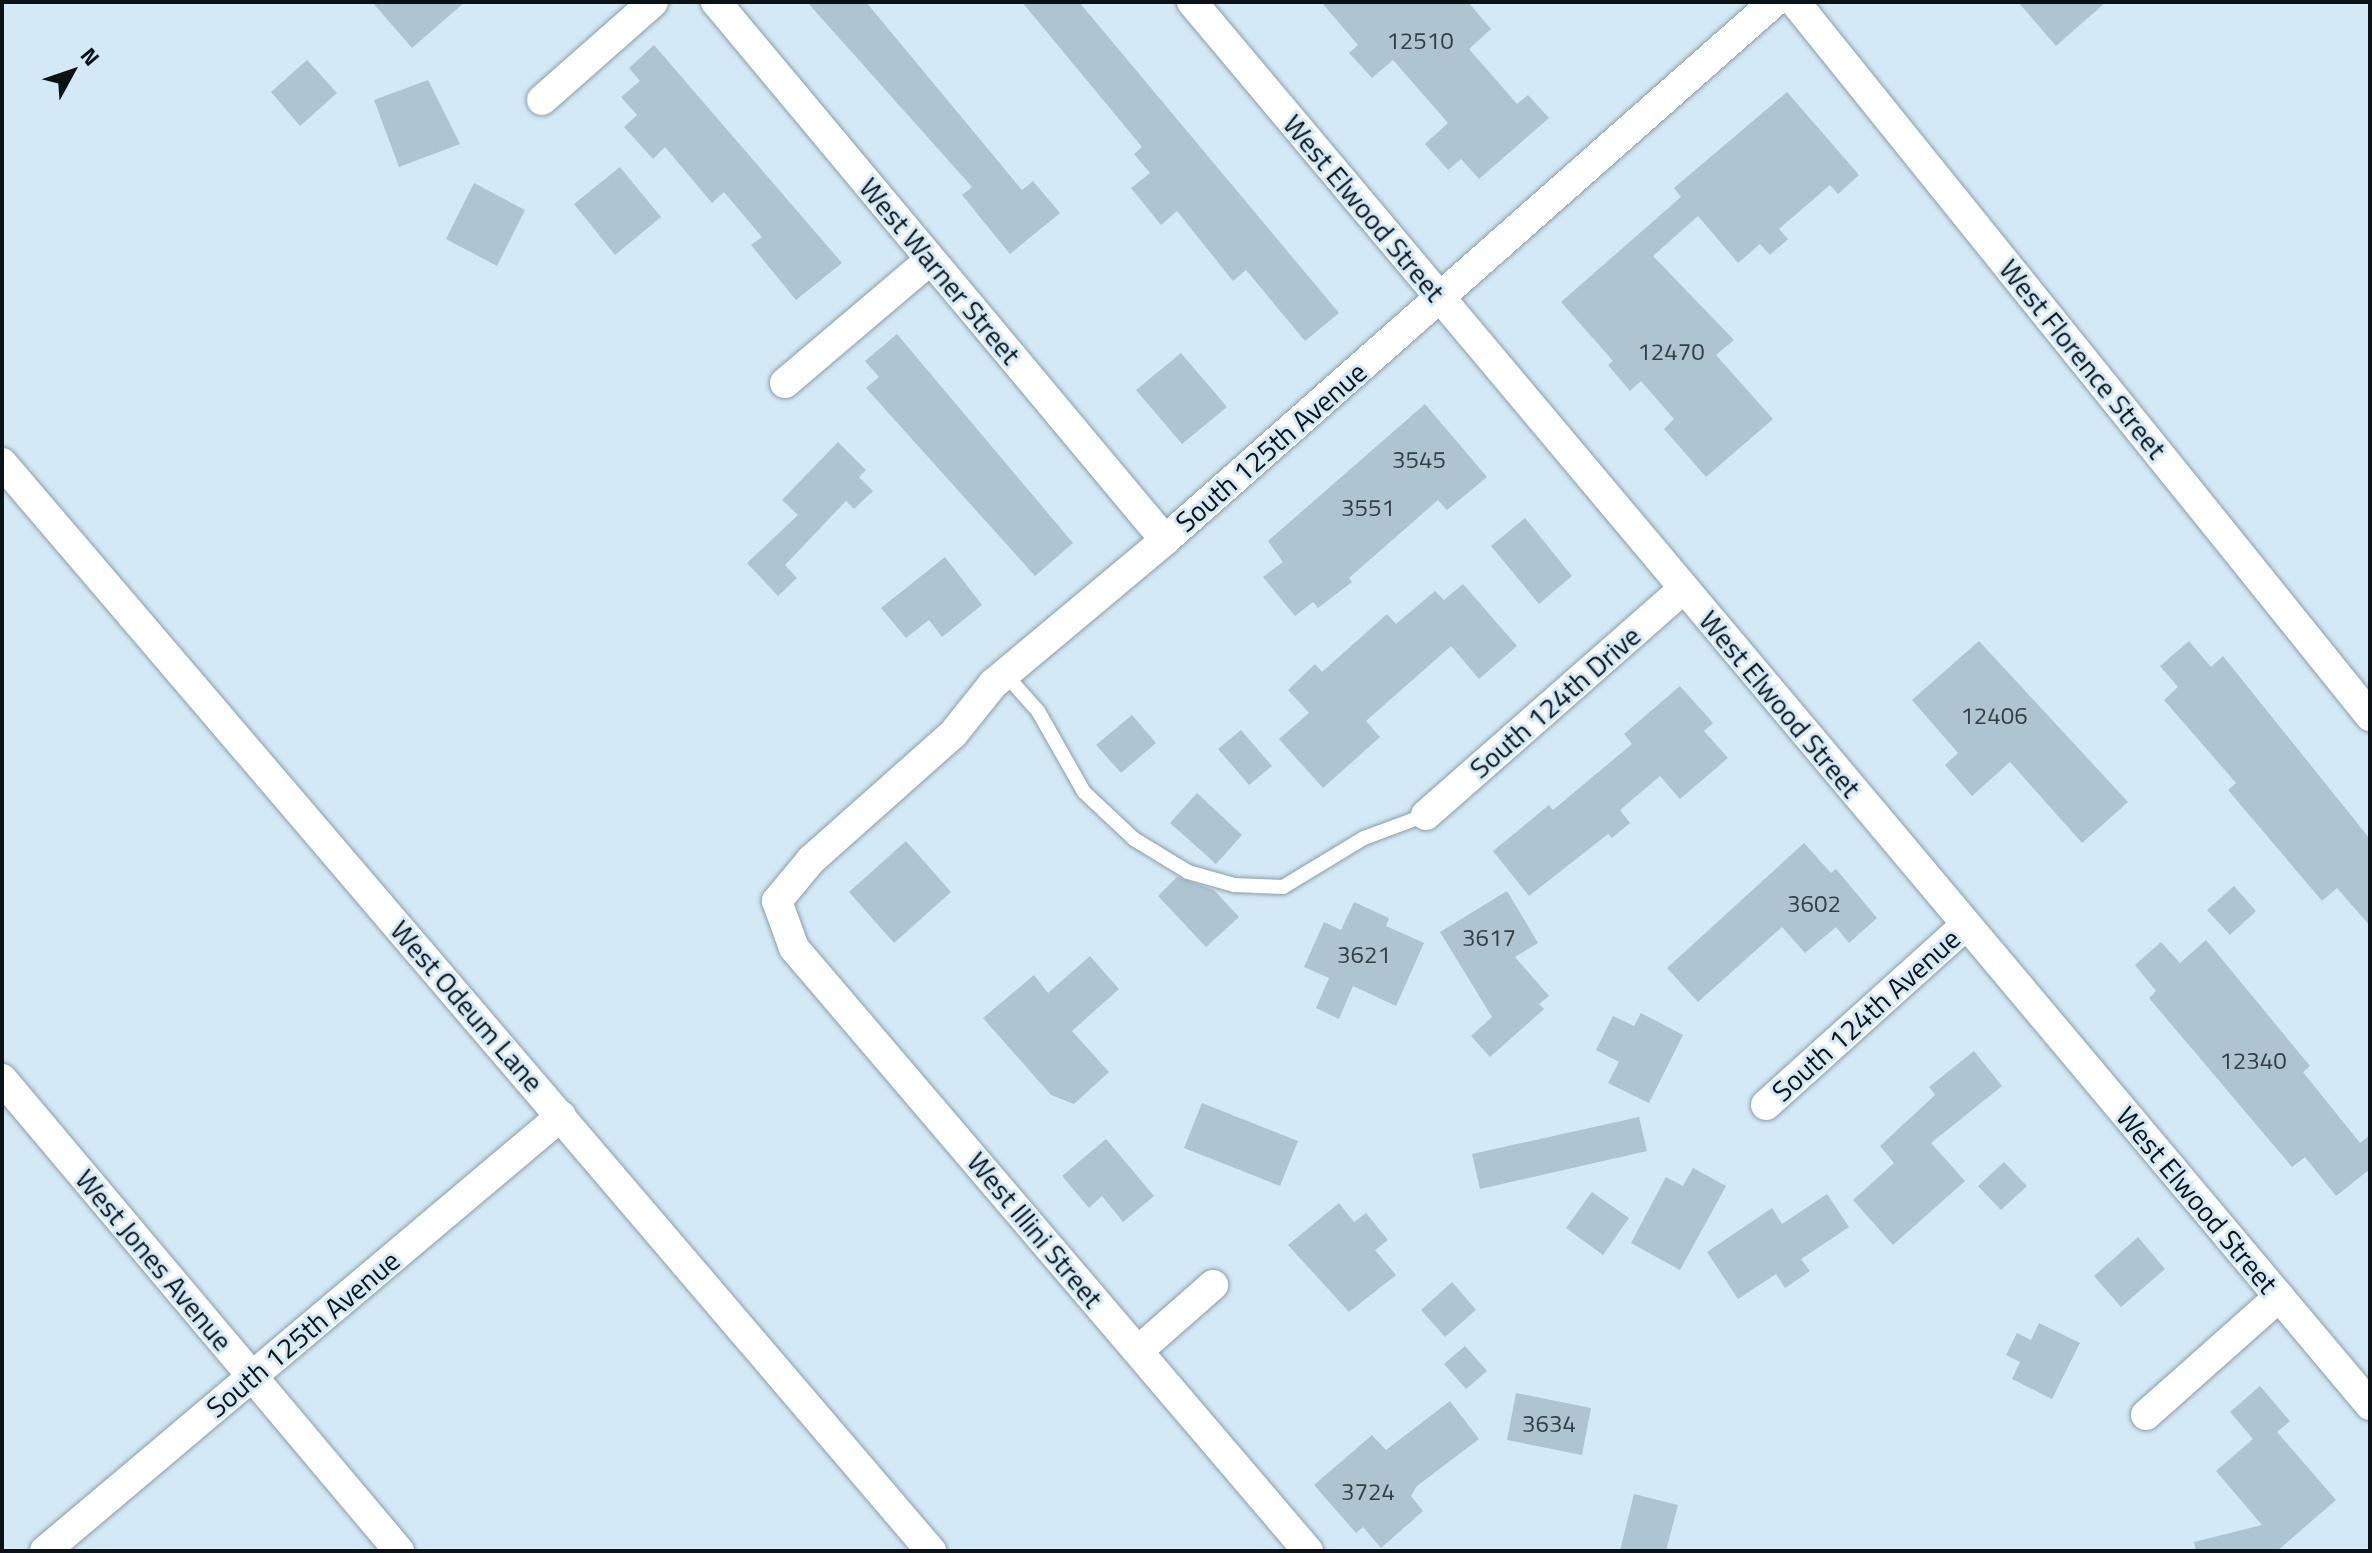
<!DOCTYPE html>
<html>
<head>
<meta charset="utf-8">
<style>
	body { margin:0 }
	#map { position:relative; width:2372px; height:1553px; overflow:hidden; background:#d3e9f6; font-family:"Titillium Web",sans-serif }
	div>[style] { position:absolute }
	.building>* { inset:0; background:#aec4d0 }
	.roads { filter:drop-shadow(0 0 2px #899eaa) drop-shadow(0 0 2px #899eaa) }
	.lane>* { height:14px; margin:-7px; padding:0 7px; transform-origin:7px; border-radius:7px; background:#fff }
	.street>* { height:30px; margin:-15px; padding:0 15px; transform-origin:15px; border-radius:15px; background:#fff }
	span { translate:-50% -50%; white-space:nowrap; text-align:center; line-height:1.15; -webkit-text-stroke:6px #d3e9f6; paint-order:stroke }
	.number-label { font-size:24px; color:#333e44 }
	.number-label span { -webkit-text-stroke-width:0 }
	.street-label { font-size:28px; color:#0a1216 }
	.frame { position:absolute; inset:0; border:4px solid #0a1216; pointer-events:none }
	.north { position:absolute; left:32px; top:32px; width:80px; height:80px; -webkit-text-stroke:6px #d3e9f6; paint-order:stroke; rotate:50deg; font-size:22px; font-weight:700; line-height:32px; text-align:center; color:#0a1216 }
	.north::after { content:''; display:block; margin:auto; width:28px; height:36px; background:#0a1216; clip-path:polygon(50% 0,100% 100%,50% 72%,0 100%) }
</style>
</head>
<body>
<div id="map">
	<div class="building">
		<i style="clip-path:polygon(372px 2px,465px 2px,412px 48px)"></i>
		<i style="clip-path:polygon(807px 2px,866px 2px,1022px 190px,1033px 181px,1060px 213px,1010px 254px,962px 195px,972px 187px)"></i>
		<i style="clip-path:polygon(1022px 2px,1079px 2px,1339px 313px,1305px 341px,1246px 270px,1233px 281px,1177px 211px,1161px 225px,1131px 188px,1150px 173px,1134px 154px,1142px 147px)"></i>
		<i style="clip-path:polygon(1321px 2px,1468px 2px,1491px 29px,1469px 49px,1517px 104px,1528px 95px,1549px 118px,1479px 179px,1461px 159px,1448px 170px,1425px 144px,1448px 123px,1393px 60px,1372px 78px,1349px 53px,1358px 45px)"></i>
		<i style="clip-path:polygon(2018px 2px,2106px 2px,2056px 46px)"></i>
		<i style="clip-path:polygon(654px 45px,842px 263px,796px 300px,751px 245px,762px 237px,724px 192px,712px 203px,665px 147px,653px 159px,624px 127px,637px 115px,621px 97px,640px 81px,629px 68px)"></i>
		<i style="clip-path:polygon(307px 60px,337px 93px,300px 126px,271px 92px)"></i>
		<i style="clip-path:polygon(428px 80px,460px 144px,399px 167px,374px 100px)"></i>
		<i style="clip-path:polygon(1787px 92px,1859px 175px,1838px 194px,1830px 185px,1779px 229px,1788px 239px,1770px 255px,1760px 244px,1738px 263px,1698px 216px,1653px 256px,1734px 340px,1716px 355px,1773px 419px,1706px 477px,1664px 429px,1674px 419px,1641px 381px,1630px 391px,1608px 365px,1613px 361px,1561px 302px,1681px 197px,1674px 188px)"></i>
		<i style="clip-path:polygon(620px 167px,661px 217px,615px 255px,574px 204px)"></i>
		<i style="clip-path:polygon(474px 183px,525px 210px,497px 266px,446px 239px)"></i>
		<i style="clip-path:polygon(897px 334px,1073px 543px,1035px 576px,866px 388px,879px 377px,865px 361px)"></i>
		<i style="clip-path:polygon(1181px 353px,1227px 407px,1182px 444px,1136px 390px)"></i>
		<i style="clip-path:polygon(1425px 404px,1487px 477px,1447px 510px,1438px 500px,1349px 578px,1352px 582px,1318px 608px,1313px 602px,1295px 616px,1263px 577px,1283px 562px,1268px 541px)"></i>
		<i style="clip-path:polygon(838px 442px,866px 470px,859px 477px,873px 491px,854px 509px,846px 501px,785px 565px,797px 578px,778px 596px,747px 563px,798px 515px,782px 500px)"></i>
		<i style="clip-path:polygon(1525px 518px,1572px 576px,1539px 604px,1491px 546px)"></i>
		<i style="clip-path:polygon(945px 557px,982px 605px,942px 637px,929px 620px,906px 638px,881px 608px)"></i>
		<i style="clip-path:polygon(1463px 584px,1517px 646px,1479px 679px,1451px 646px,1366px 721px,1380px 737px,1323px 788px,1279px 739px,1309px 713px,1288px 690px,1315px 664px,1322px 672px,1387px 614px,1396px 624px,1435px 591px,1444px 600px)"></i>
		<i style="clip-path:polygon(1979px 641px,2128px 802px,2082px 843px,2010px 762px,1972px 796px,1945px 765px,1958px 753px,1912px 700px)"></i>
		<i style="clip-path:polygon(2189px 641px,2211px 667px,2223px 656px,2370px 839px,2370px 926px,2337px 888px,2322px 901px,2228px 790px,2236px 783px,2164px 700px,2178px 687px,2160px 666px)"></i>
		<i style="clip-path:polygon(1680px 686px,1713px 723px,1704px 731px,1728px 758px,1680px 799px,1660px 776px,1620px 810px,1630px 823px,1612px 838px,1608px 834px,1529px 896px,1493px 851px,1549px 805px,1553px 810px,1632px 744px,1624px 734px)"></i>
		<i style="clip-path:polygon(1132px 715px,1156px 743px,1121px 773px,1096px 745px)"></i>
		<i style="clip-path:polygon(1241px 730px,1272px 766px,1249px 785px,1218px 749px)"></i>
		<i style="clip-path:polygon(1197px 793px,1242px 835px,1216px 864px,1170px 823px)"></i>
		<i style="clip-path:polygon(906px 841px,951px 892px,894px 943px,849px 892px)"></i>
		<i style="clip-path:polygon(1804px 843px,1831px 873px,1836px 869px,1877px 918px,1849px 943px,1836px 927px,1805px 953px,1782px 927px,1698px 1002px,1667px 968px)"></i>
		<i style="clip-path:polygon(1177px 877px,1214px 890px,1239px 917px,1206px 947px,1158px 896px)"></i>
		<i style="clip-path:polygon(2234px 886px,2256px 911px,2230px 935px,2207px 910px)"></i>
		<i style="clip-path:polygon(1507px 891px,1538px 943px,1515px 957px,1549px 996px,1539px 1004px,1544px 1009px,1490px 1057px,1471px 1036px,1492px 1017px,1440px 932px)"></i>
		<i style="clip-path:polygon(1354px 902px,1389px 918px,1386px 926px,1424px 943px,1396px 1006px,1353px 986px,1339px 1019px,1316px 1008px,1329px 978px,1304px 967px,1324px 922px,1341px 930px)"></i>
		<i style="clip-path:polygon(2206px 940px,2310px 1066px,2303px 1072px,2360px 1143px,2370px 1135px,2370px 1169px,2336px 1196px,2305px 1157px,2292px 1167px,2149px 998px,2156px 991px,2135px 965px,2161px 942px,2180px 963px)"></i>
		<i style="clip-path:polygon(1090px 956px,1119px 989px,1072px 1031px,1109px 1072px,1074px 1104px,1051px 1095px,983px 1018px,1034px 975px,1048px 993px)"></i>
		<i style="clip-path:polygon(1641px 1013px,1683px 1035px,1649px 1103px,1608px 1083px,1619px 1062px,1596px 1050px,1613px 1016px,1634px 1026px)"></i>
		<i style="clip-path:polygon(1974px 1051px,2002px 1086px,1931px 1143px,1965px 1181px,1893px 1245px,1853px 1200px,1894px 1163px,1880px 1146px,1935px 1095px,1929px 1087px)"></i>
		<i style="clip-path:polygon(1202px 1103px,1298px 1141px,1280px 1186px,1184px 1148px)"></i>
		<i style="clip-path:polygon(1639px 1117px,1647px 1151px,1480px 1189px,1472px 1154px)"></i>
		<i style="clip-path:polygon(1106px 1139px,1154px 1196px,1123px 1222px,1102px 1196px,1089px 1208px,1062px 1176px)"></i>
		<i style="clip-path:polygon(2004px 1162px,2027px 1186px,2001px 1210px,1978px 1186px)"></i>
		<i style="clip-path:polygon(1693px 1168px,1726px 1186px,1680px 1270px,1631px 1243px,1666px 1177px,1683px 1186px)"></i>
		<i style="clip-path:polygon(1592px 1192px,1629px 1218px,1603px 1255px,1566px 1228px)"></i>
		<i style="clip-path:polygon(1827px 1194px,1849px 1227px,1801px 1259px,1810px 1271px,1785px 1288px,1776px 1274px,1738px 1299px,1707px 1252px,1772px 1208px,1782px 1224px)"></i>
		<i style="clip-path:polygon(1339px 1203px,1354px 1222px,1366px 1213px,1388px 1240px,1375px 1250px,1396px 1275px,1349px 1312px,1288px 1245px)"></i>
		<i style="clip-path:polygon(2138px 1237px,2165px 1269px,2121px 1307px,2094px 1276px)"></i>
		<i style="clip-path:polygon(1452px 1282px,1476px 1310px,1445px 1337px,1421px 1310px)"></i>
		<i style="clip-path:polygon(2039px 1323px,2080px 1343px,2052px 1399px,2012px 1379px,2020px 1362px,2006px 1355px,2017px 1333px,2031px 1340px)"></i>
		<i style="clip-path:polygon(1465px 1346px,1487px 1371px,1466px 1389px,1444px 1364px)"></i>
		<i style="clip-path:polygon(2260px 1386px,2290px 1421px,2277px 1432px,2336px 1500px,2277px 1551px,2196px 1551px,2194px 1542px,2262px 1525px,2216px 1471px,2253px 1439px,2230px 1412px)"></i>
		<i style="clip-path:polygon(1516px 1393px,1591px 1408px,1582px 1455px,1507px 1440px)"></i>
		<i style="clip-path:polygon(1450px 1401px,1479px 1439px,1417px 1486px,1411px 1496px,1423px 1511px,1381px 1548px,1363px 1527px,1356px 1533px,1314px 1485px,1372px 1435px,1386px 1450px)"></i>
		<i style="clip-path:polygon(1634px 1494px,1678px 1505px,1666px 1551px,1620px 1551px)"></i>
	</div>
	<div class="roads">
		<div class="lane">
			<i style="left:1005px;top:674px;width:50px;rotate:48.3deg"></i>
			<i style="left:1038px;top:711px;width:93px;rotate:60.4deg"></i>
			<i style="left:1084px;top:792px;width:69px;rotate:43.2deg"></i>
			<i style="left:1134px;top:839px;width:63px;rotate:31.4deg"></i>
			<i style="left:1188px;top:872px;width:48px;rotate:15.8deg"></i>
			<i style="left:1234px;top:885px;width:49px;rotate:2.3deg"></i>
			<i style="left:1283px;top:887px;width:95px;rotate:-31.2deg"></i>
			<i style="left:1364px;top:838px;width:66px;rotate:-20.4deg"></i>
		</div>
		<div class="street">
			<i style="left:716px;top:2px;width:701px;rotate:50.15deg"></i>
			<i style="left:1192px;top:2px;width:1832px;rotate:49.98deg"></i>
			<i style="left:1795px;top:2px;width:917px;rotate:51.15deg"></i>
			<i style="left:542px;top:100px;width:148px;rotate:-41.4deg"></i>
			<i style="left:785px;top:383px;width:190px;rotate:-40.3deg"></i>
			<i style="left:2px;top:463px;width:1431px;rotate:49.51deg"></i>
			<i style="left:1426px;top:815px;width:342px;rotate:-41.3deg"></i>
			<i style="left:2px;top:1079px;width:617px;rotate:49.93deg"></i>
			<i style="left:1766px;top:1105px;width:269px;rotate:-42deg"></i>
			<i style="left:1138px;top:1351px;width:100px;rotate:-41.3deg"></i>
			<i style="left:2146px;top:1415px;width:178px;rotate:-41.6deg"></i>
			<i style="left:45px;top:1551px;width:675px;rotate:-40.13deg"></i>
			<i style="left:1308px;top:1551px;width:792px;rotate:-130.44deg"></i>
			<i style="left:794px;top:948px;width:50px;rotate:-109.9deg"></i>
			<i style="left:777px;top:901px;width:53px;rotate:-50.3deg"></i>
			<i style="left:811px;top:860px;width:190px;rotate:-41.6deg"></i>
			<i style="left:953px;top:734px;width:64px;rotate:-51.3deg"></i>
			<i style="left:993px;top:684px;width:224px;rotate:-39.9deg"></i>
			<i style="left:1165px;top:540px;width:813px;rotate:-41.46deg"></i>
		</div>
	</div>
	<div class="number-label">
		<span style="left:1420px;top:41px">12510</span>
		<span style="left:1671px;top:352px">12470</span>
		<span style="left:1419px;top:460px">3545</span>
		<span style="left:1368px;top:508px">3551</span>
		<span style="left:1994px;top:716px">12406</span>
		<span style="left:1814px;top:904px">3602</span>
		<span style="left:1489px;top:938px">3617</span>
		<span style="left:1364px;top:955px">3621</span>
		<span style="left:2253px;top:1061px">12340</span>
		<span style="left:1549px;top:1424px">3634</span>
		<span style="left:1368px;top:1492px">3724</span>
	</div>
	<div class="street-label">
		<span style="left:1364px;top:208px;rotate:50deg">West Elwood Street</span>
		<span style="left:940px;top:271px;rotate:50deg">West Warner Street</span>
		<span style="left:2083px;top:359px;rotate:51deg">West Florence Street</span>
		<span style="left:1271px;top:447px;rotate:-41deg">South 125th Avenue</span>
		<span style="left:1555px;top:702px;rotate:-41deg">South 124th Drive</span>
		<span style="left:1780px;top:704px;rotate:50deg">West Elwood Street</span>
		<span style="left:467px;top:1006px;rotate:49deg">West Odeum Lane</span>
		<span style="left:1866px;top:1015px;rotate:-42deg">South 124th Avenue</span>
		<span style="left:2197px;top:1200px;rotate:50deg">West Elwood Street</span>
		<span style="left:1035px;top:1230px;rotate:50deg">West Illini Street</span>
		<span style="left:154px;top:1260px;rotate:50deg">West Jones Avenue</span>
		<span style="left:303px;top:1334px;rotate:-40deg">South 125th Avenue</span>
	</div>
	<div class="frame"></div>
	<div class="north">N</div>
</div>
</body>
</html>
